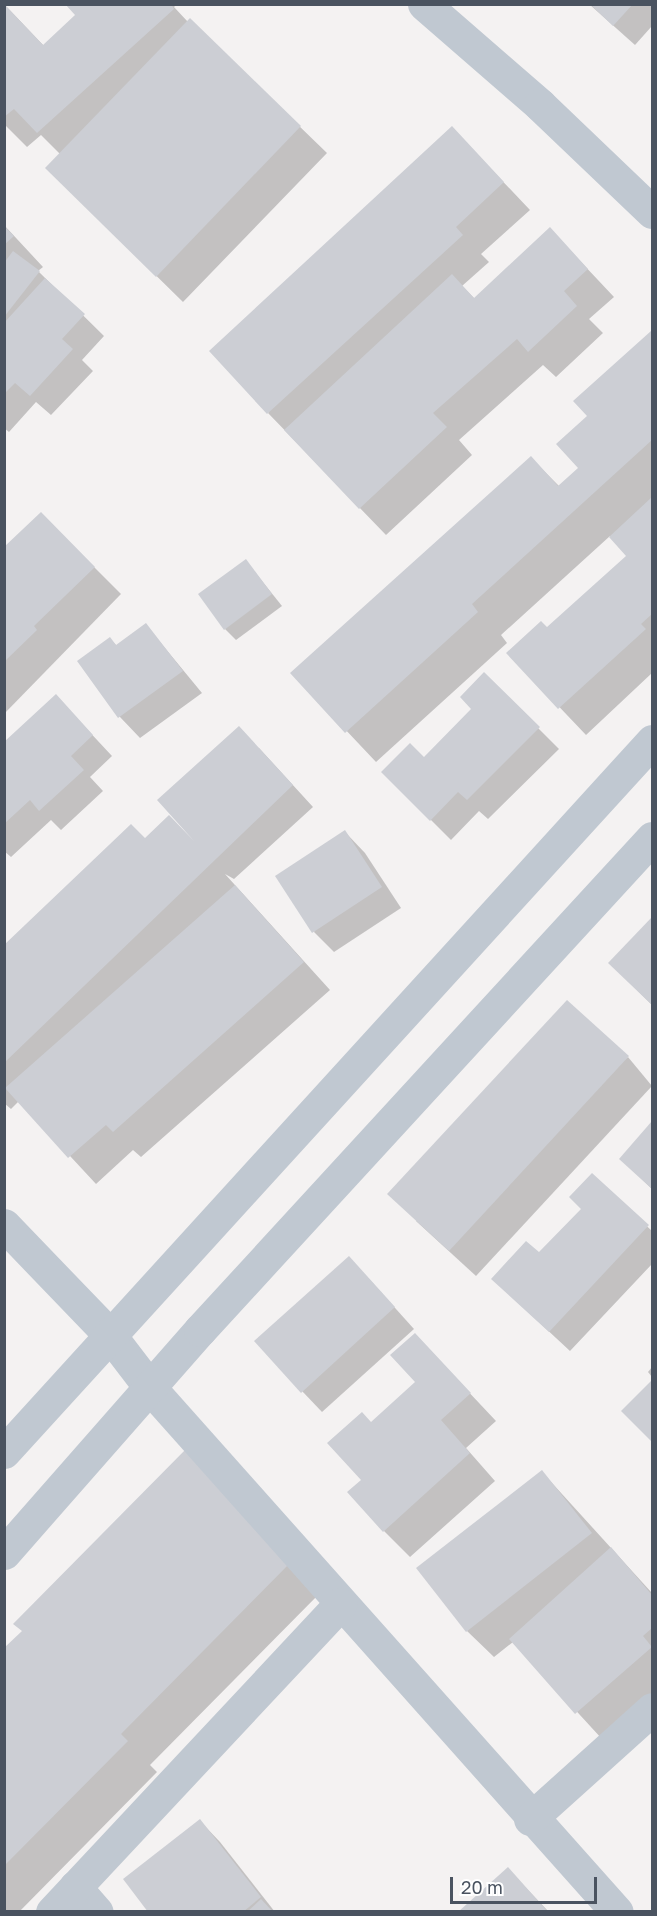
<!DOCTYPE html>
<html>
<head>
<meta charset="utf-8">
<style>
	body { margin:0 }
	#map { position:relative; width:657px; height:1916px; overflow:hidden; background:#f4f2f2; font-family:"Golos Text",sans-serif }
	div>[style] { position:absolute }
	.shadow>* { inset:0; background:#0003 }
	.building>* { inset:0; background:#ccced4 }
	.street>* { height:33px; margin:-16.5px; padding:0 16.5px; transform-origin:16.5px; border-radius:16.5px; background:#c0c8d1 }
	span { translate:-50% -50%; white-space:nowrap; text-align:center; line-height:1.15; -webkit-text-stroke:6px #fff; paint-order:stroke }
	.frame { position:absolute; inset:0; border:6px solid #4a5360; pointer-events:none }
	.scale { position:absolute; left:450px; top:1877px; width:147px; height:27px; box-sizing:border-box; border:3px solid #4a5360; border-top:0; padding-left:8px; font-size:18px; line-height:21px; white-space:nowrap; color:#4a5360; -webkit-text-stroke:4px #fff; paint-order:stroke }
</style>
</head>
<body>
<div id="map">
	<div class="shadow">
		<i style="clip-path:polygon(4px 4px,44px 46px,77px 15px,67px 4px,177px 4px,174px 7px,188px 22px,190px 20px,327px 153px,183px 302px,74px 195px,61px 155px,41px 135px,27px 147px,4px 124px)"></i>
		<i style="clip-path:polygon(589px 4px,652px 4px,652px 26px,635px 45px)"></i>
		<i style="clip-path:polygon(452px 128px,530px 210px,481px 254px,489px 262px,462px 286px,475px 299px,550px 229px,614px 297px,589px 319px,603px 333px,556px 377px,543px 365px,459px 440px,472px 455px,386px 535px,268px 413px)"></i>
		<i style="clip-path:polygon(4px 225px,43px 267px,38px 271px,104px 336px,82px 360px,93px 371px,51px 415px,36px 402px,9px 432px,4px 428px)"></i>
		<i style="clip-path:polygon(651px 333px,652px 673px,586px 735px,508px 653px,547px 629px,628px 556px,610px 536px,501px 635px,507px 643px,376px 762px,292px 673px,531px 458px,560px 487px,580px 468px,589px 416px)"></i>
		<i style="clip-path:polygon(41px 514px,121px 594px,4px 714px,4px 549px)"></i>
		<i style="clip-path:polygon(246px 561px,282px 606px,236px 640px,225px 629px)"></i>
		<i style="clip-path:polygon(146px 625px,202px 693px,140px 738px,120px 717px,79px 661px,110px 639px,117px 646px)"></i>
		<i style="clip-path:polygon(484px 674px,559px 749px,488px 819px,479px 811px,451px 840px,383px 772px,424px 759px,474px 709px)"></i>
		<i style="clip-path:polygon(56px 696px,112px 756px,90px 777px,103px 791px,61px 830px,51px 820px,11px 857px,4px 851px,4px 744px)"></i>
		<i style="clip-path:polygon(259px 748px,313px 807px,234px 879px,225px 874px,330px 990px,141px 1157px,133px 1150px,96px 1184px,19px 1101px,11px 1109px,4px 1103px,4px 947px,145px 840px,200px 848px)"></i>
		<i style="clip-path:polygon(345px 832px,365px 853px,401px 908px,334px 952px,314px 932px)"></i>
		<i style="clip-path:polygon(652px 919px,652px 1005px,610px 963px)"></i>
		<i style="clip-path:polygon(628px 1057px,652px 1086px,476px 1276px,416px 1221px)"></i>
		<i style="clip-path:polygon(652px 1123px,652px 1189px,621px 1159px)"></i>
		<i style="clip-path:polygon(592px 1175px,652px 1231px,652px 1264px,570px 1351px,514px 1299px,539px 1254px,583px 1209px)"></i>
		<i style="clip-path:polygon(369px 1279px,414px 1329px,322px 1412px,302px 1391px)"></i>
		<i style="clip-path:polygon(415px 1335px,496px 1421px,466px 1448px,495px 1481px,410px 1557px,384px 1531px,363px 1480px,371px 1424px,417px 1382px)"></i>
		<i style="clip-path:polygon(652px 1367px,652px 1377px,648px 1372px)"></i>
		<i style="clip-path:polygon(652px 1382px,652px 1440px,623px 1411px)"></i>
		<i style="clip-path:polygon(542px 1472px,652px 1593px,652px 1696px,602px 1739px,513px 1642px,494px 1657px,467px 1631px)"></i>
		<i style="clip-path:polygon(241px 1503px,321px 1592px,150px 1765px,157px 1772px,19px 1912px,4px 1912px,4px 1650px)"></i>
		<i style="clip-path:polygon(200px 1821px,220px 1842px,275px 1912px,150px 1912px)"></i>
		<i style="clip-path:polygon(508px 1869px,549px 1912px,460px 1912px)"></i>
	</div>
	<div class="building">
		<i style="clip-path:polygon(4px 4px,43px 45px,75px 15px,65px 4px,171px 4px,174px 9px,37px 133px,14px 109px,4px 117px)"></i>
		<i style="clip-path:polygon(590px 4px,633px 4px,613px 26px)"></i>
		<i style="clip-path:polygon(190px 18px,301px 126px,156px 277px,45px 168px)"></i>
		<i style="clip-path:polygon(452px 126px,504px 182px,456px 227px,463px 235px,267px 414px,209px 351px)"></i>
		<i style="clip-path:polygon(4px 226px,14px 236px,4px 245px)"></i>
		<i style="clip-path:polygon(550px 227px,588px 269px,564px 291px,577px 306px,528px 352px,517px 339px,433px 413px,447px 427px,359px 509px,284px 430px,452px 274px,474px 298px)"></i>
		<i style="clip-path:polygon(13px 251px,40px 271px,4px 317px,4px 263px)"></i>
		<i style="clip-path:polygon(45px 278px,85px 314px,62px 339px,73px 349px,30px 396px,15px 383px,4px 394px,4px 323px)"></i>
		<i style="clip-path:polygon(651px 331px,652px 440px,472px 604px,478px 612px,345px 733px,290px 673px,531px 456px,558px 486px,578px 468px,556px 444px,587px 416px,573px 401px)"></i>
		<i style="clip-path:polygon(652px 497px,652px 614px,641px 624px,646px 629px,558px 709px,506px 653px,541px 621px,547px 627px,626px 556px,609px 537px)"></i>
		<i style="clip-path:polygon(41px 512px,95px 567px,34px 626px,37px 630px,4px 662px,4px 547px)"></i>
		<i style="clip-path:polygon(246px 559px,272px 594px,224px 630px,198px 594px)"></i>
		<i style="clip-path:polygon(146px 623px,183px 671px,118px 718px,77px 661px,110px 637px,116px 645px)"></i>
		<i style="clip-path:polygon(484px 672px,540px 727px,467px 800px,458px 792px,430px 821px,381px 772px,410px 743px,424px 757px,471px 709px,460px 697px)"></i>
		<i style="clip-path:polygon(56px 694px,93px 735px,71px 756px,84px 770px,39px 811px,30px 800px,4px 824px,4px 742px)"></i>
		<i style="clip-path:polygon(239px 726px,293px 785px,4px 1063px,4px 945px,131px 824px,145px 838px,169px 815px,194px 841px,157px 800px)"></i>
		<i style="clip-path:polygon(345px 830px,382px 887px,312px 933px,275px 876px)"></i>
		<i style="clip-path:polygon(235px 885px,304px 962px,113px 1132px,106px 1125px,68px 1158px,5px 1088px)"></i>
		<i style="clip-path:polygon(652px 917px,652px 1005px,608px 963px)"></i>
		<i style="clip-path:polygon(567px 1000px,629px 1056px,449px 1251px,387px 1194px)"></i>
		<i style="clip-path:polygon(652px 1121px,652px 1189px,619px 1159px)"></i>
		<i style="clip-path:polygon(592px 1173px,649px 1225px,549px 1332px,491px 1279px,526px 1241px,539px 1252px,581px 1209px,569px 1197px)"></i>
		<i style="clip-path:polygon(349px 1256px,395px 1307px,301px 1393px,254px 1341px)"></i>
		<i style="clip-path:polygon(415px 1333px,471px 1393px,441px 1420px,470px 1453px,383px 1532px,347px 1492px,361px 1480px,327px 1443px,362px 1412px,371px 1422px,415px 1382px,390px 1355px)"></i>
		<i style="clip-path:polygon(652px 1380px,652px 1442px,621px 1411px)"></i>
		<i style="clip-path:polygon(187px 1448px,292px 1561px,121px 1734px,128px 1741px,4px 1866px,4px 1648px,22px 1631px,13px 1624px)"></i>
		<i style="clip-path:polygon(542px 1470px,592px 1533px,466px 1632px,416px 1568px)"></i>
		<i style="clip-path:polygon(611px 1547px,652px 1595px,652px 1628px,643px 1636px,652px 1647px,575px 1714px,509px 1639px)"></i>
		<i style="clip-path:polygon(200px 1819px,261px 1897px,243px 1912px,148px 1912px,123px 1879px)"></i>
		<i style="clip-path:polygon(508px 1867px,548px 1912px,458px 1912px)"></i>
		<i style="clip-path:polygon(261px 1899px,273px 1912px,247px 1912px)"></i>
	</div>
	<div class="street">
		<i style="left:424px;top:4px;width:154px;rotate:41deg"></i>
		<i style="left:540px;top:105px;width:155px;rotate:43.7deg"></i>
		<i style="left:4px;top:1225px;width:151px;rotate:46.1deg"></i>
		<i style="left:109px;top:1334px;width:69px;rotate:52.6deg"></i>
		<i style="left:151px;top:1389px;width:700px;rotate:48.3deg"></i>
		<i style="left:4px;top:1452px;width:962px;rotate:-47.65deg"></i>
		<i style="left:4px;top:1553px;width:297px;rotate:-48.7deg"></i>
		<i style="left:200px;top:1330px;width:668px;rotate:-47.43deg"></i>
		<i style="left:530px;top:1819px;width:164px;rotate:-42deg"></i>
		<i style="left:75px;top:1887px;width:33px;rotate:49deg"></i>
		<i style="left:52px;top:1912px;width:422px;rotate:-46.9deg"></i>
	</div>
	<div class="frame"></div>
	<div class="scale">20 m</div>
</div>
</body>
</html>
